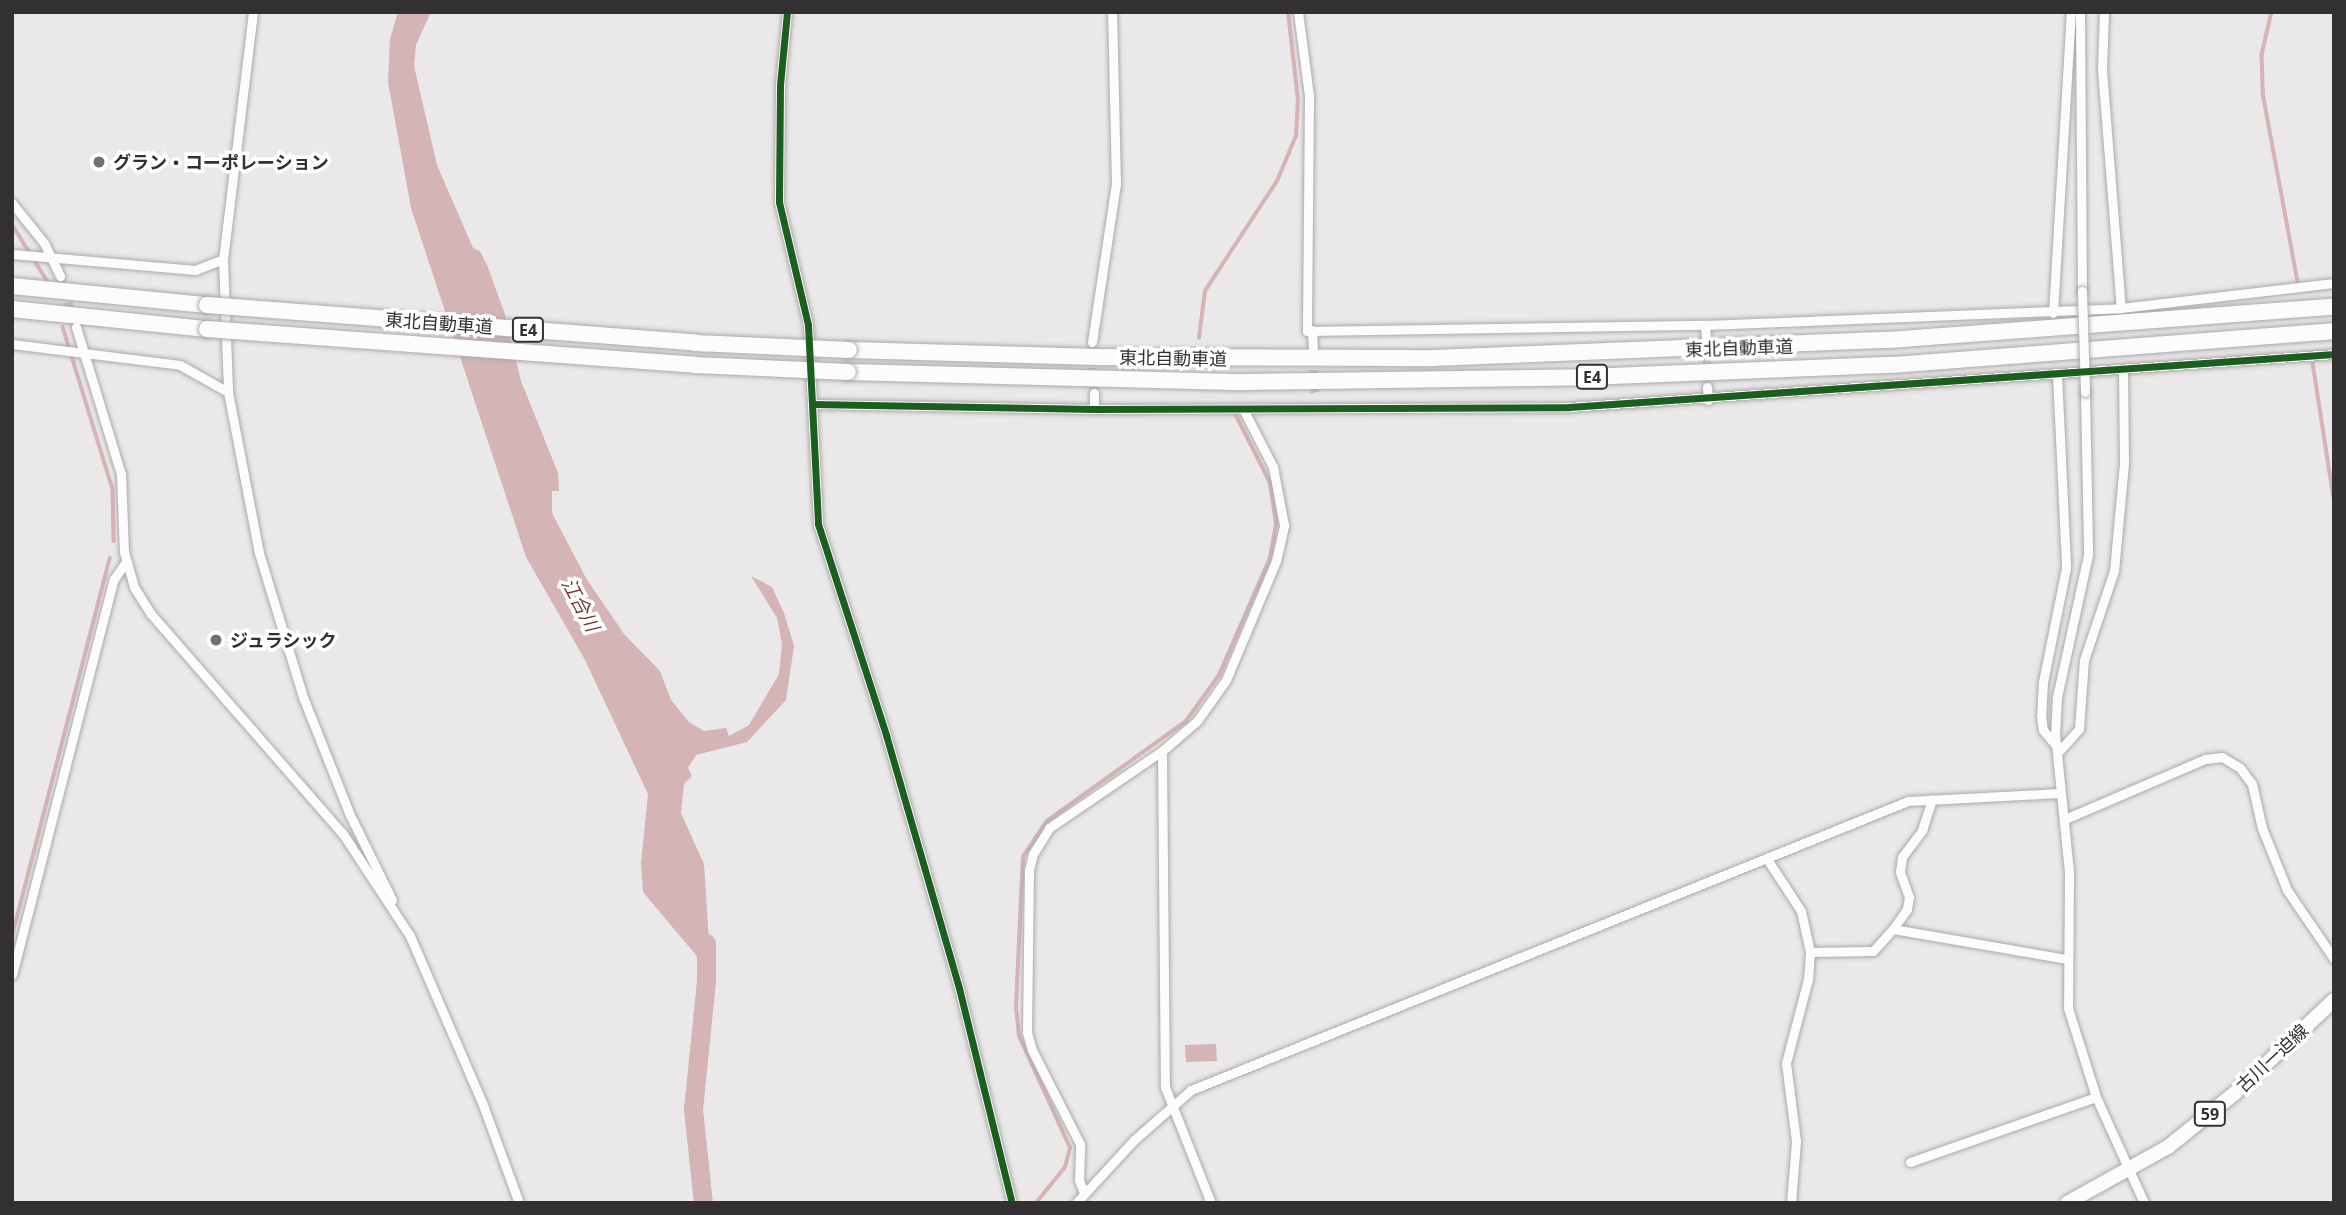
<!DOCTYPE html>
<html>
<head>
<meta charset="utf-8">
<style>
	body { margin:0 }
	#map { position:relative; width:2346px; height:1215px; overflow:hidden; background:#ebe8e9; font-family:"Open Sans","Noto Sans JP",sans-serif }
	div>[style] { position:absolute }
	.water>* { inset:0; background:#d4b4b5 }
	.stream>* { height:3.5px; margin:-1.75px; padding:0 1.75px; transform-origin:1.75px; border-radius:1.75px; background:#d4b4b5 }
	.river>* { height:19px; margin:-9.5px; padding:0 9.5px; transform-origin:9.5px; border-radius:9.5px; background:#d4b4b5 }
	.minor-tunnel>* { height:9px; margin-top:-4.5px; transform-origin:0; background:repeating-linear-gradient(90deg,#c6c3c4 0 9px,transparent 0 13.5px) }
	.roads { filter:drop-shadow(0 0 2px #aca9aa) drop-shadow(0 0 2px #aca9aa) }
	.minor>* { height:9px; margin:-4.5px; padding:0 4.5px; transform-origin:4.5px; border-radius:4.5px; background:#fcfcfc }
	.primary>* { height:14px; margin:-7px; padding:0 7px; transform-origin:7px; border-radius:7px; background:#fcfcfc }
	.motorway>* { height:16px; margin:-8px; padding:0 8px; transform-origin:8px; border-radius:8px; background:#fcfcfc }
	.bridges { filter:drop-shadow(0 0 2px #aca9aa) drop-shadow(0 0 2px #aca9aa) }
	.minor-bridge>* { height:9px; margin:-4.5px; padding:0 4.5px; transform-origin:4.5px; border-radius:4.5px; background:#fcfcfc }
	.motorway-bridge>* { height:16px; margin:-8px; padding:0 8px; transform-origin:8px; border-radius:8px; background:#fcfcfc }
	.cycleway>* { height:7px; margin:-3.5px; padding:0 3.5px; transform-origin:3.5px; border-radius:3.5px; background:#1b5e20 }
	.dots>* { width:19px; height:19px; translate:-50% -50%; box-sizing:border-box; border:4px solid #fff; border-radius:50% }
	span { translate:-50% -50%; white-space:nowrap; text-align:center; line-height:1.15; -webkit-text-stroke:7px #fff; paint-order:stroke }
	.shield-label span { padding:2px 5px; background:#fff; border:2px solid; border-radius:5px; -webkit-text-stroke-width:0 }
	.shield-label { font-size:16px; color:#323030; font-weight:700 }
	.poi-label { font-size:18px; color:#323030; font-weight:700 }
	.left { translate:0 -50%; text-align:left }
	.street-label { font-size:18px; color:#323030 }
	.water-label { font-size:19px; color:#73393d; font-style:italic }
	.frame { position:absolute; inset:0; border:14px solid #323030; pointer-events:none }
</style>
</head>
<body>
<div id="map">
	<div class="water">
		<i style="clip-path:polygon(398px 12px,431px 12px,416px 45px,414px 66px,437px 165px,473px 248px,480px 251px,487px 265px,505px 314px,521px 381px,558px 473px,559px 491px,552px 491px,552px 513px,586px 578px,624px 634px,660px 671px,671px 700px,689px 722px,704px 731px,726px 728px,729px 736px,749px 725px,779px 674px,782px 644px,777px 618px,751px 576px,772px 587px,784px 613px,794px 646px,786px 700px,747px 742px,696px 755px,688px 768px,692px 776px,684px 784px,681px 813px,704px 864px,711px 973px,643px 892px,641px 863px,648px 794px,584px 658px,526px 557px,411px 208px,388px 82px,390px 39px)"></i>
		<i style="clip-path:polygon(1216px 1044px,1217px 1061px,1186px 1062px,1185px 1045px)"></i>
	</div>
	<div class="stream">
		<i style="left:2272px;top:12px;width:44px;rotate:103.1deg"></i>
		<i style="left:2262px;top:55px;width:38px;rotate:88deg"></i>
		<i style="left:2263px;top:93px;width:192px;rotate:79.5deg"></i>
		<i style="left:12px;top:224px;width:68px;rotate:58.2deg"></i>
		<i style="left:63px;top:327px;width:170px;rotate:72.9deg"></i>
		<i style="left:113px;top:490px;width:51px;rotate:88.9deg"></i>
		<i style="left:1199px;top:338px;width:47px;rotate:-82.7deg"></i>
		<i style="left:1205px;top:291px;width:131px;rotate:-56.8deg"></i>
		<i style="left:1277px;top:181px;width:49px;rotate:-67.1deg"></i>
		<i style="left:1296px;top:136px;width:35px;rotate:-87deg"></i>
		<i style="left:1298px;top:101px;width:90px;rotate:-96.4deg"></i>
		<i style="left:2313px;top:363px;width:137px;rotate:81.2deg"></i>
		<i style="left:12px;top:936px;width:390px;rotate:-75.5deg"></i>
		<i style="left:1036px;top:1203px;width:46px;rotate:-51.1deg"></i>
		<i style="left:1065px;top:1167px;width:20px;rotate:-75deg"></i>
		<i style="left:1070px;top:1148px;width:123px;rotate:-114.5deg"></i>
		<i style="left:1019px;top:1036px;width:31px;rotate:-96deg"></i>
		<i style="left:1016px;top:1005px;width:148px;rotate:-87.3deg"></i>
		<i style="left:1023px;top:857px;width:43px;rotate:-56.3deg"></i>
		<i style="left:1047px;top:821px;width:171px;rotate:-35.7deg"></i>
		<i style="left:1186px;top:721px;width:57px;rotate:-54.3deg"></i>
		<i style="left:1219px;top:675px;width:128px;rotate:-66.4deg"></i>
		<i style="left:1270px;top:558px;width:36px;rotate:-80deg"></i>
		<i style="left:1276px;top:523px;width:40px;rotate:-98.5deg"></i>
		<i style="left:1270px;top:483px;width:77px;rotate:-116.9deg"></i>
	</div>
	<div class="river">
		<i style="left:703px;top:1203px;width:95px;rotate:-96.1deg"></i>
		<i style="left:693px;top:1109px;width:128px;rotate:-84.2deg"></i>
		<i style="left:706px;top:982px;width:39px;rotate:-90deg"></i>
	</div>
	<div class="minor-tunnel">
		<i style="left:60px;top:276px;width:44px;rotate:72.8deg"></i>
		<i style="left:1706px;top:344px;width:43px;rotate:88.7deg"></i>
		<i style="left:1092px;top:354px;width:39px;rotate:87deg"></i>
		<i style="left:1313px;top:356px;width:40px;rotate:87.1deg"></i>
	</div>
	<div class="roads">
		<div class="minor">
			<i style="left:253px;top:12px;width:249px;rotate:96.9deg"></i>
			<i style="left:223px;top:259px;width:133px;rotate:87.8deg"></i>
			<i style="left:228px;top:392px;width:164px;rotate:79.1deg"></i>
			<i style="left:259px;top:553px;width:151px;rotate:73deg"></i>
			<i style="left:303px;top:697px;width:127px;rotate:68.3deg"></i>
			<i style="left:350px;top:815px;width:95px;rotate:63.7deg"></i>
			<i style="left:787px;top:12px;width:73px;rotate:95.5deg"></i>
			<i style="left:780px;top:85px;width:117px;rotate:90.5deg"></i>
			<i style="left:779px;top:202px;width:126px;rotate:76.7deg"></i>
			<i style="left:808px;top:325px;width:199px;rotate:87.1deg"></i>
			<i style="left:818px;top:524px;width:222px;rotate:72.1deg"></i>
			<i style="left:886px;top:735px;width:263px;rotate:73.9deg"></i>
			<i style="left:959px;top:988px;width:221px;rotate:76.2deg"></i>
			<i style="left:1298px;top:12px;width:85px;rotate:82.5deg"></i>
			<i style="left:1309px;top:96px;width:235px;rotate:90.5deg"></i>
			<i style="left:1307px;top:331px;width:398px;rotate:-0.9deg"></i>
			<i style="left:1705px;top:325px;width:416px;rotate:-2.3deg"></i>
			<i style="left:2080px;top:12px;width:279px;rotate:89.6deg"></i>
			<i style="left:2104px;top:12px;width:57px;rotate:92deg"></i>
			<i style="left:2102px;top:69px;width:240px;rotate:85.5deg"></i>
			<i style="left:2121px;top:308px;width:214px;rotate:-6.7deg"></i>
			<i style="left:12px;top:203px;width:51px;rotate:51.3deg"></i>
			<i style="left:44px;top:243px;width:37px;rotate:64deg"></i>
			<i style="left:12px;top:254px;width:184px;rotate:5deg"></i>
			<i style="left:195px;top:270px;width:30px;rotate:-21deg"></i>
			<i style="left:2053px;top:313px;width:302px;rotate:-86.6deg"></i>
			<i style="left:1705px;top:325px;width:14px;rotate:86deg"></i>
			<i style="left:76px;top:327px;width:154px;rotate:73deg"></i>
			<i style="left:121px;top:474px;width:78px;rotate:87.8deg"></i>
			<i style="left:124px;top:552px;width:36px;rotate:74deg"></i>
			<i style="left:134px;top:587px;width:32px;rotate:58deg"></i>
			<i style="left:151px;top:614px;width:292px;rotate:48.9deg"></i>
			<i style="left:343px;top:834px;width:122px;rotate:56.7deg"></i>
			<i style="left:410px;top:936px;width:184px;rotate:66.6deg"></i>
			<i style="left:483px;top:1105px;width:104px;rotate:69.8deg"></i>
			<i style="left:1312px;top:330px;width:18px;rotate:87deg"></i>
			<i style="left:1092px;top:342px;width:160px;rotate:-81.4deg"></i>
			<i style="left:1116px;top:184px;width:172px;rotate:-91.3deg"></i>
			<i style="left:12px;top:344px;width:169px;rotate:7.1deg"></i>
			<i style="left:180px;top:365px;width:55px;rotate:29.4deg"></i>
			<i style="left:2057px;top:374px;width:194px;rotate:87.3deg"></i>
			<i style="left:2066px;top:568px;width:116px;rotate:101.4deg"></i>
			<i style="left:2043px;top:682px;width:34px;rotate:93deg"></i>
			<i style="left:2041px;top:716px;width:14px;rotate:82deg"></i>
			<i style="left:2043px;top:730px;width:26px;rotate:50deg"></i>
			<i style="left:2060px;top:750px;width:28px;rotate:-48deg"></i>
			<i style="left:2079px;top:729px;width:69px;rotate:-85.9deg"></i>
			<i style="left:2084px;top:660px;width:94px;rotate:-71.4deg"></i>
			<i style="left:2114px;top:571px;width:108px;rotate:-84.7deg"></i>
			<i style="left:2124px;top:463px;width:94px;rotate:-90.6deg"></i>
			<i style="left:1707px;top:387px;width:13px;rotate:86deg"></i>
			<i style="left:2085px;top:392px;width:163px;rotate:88.9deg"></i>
			<i style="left:2088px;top:555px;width:145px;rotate:102.3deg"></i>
			<i style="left:2057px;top:697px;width:37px;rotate:93deg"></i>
			<i style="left:2055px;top:734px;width:140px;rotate:84.2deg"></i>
			<i style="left:2069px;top:873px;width:135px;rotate:90.4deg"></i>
			<i style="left:2068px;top:1008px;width:93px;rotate:72.5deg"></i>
			<i style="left:2096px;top:1097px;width:116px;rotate:65.6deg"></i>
			<i style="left:812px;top:404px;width:282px;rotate:1deg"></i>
			<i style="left:1094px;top:409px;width:475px;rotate:-0.2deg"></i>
			<i style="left:1569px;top:407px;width:767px;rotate:-3.96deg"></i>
			<i style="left:1094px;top:409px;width:16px;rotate:-90deg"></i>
			<i style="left:1162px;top:751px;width:336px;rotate:89.5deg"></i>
			<i style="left:1165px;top:1087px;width:125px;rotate:68.4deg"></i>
			<i style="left:2065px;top:819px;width:152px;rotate:-23.2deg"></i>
			<i style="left:2205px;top:759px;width:17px;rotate:-7deg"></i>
			<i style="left:2222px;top:757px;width:21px;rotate:31deg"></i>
			<i style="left:2240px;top:768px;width:20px;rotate:53deg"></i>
			<i style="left:2252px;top:784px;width:45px;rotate:77.2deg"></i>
			<i style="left:2262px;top:828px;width:67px;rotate:68deg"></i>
			<i style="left:2287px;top:890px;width:83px;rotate:55.7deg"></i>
			<i style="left:1767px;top:859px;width:62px;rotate:56.8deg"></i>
			<i style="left:1801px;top:911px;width:42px;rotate:77.6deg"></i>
			<i style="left:1810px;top:952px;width:27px;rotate:94deg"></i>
			<i style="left:1808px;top:979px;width:87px;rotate:104.7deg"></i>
			<i style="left:1786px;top:1063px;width:79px;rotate:82.7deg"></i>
			<i style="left:1796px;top:1141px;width:62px;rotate:94.6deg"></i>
			<i style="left:1893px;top:929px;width:177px;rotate:9.8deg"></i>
			<i style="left:1810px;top:952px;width:63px;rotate:-0.9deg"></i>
			<i style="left:1873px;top:951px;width:30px;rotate:-48deg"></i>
			<i style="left:1893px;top:929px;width:24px;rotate:-55deg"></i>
			<i style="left:1907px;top:909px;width:12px;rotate:-81deg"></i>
			<i style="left:1909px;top:897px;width:27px;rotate:-110deg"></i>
			<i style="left:1900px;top:872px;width:15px;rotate:-82deg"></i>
			<i style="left:1902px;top:857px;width:34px;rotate:-53deg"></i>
			<i style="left:1922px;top:830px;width:32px;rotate:-72deg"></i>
			<i style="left:12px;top:975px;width:409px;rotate:-75.6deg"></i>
			<i style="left:114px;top:579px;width:21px;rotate:-55deg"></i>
			<i style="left:1910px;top:1162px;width:197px;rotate:-19.3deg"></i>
			<i style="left:1084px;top:1193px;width:14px;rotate:-111deg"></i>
			<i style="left:1079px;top:1180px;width:36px;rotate:-88deg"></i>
			<i style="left:1080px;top:1144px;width:106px;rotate:-117.1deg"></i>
			<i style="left:1032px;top:1050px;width:19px;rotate:-106deg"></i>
			<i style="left:1027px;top:1032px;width:162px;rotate:-89.3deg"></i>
			<i style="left:1029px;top:870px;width:16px;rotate:-76deg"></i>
			<i style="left:1033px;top:854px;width:31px;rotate:-58deg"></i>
			<i style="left:1049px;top:828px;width:137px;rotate:-34.3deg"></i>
			<i style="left:1162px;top:751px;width:46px;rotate:-40.6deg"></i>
			<i style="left:1197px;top:721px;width:50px;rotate:-54.7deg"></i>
			<i style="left:1226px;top:680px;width:129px;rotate:-67.2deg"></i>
			<i style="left:1276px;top:561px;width:37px;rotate:-77deg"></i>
			<i style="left:1284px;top:525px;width:59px;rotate:-100.7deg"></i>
			<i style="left:1273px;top:467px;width:65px;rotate:-117.3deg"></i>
			<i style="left:1076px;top:1203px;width:86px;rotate:-47.4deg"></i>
			<i style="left:1134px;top:1140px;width:76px;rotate:-41.3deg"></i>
			<i style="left:1191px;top:1090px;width:773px;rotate:-21.95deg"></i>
			<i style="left:1908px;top:801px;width:152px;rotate:-3deg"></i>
		</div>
		<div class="primary">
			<i style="left:2067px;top:1203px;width:115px;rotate:-29deg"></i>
			<i style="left:2168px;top:1147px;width:86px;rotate:-38.9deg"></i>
			<i style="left:2235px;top:1093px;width:136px;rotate:-43.2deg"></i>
		</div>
		<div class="motorway">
			<i style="left:12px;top:286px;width:196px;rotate:5.6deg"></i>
			<i style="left:12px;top:309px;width:196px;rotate:5.9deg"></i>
			<i style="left:849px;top:350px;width:258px;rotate:1.6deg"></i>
			<i style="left:1107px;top:357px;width:326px;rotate:0.2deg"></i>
			<i style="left:1433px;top:358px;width:457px;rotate:-2.3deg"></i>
			<i style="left:1890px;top:340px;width:445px;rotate:-4.3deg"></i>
			<i style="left:848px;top:372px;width:395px;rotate:1.5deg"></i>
			<i style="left:1243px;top:382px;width:344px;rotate:-0.8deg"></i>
			<i style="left:1587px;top:377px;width:305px;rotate:-2.3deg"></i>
			<i style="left:1892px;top:365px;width:443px;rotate:-4.4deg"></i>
		</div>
	</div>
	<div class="bridges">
		<div class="minor-bridge">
			<i style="left:2082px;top:291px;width:101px;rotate:88.3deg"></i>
		</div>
		<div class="motorway-bridge">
			<i style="left:207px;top:305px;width:490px;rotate:4.4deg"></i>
			<i style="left:696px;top:343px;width:153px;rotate:2.6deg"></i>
			<i style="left:207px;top:329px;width:489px;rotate:4.2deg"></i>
			<i style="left:695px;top:365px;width:153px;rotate:2.6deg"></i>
		</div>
	</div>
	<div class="cycleway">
		<i style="left:787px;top:12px;width:73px;rotate:95.5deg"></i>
		<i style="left:780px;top:85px;width:117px;rotate:90.5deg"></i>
		<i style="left:779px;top:202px;width:126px;rotate:76.7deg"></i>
		<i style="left:808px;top:325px;width:199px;rotate:87.1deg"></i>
		<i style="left:818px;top:524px;width:222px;rotate:72.1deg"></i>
		<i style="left:886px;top:735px;width:263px;rotate:73.9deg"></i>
		<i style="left:959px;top:988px;width:221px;rotate:76.2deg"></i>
		<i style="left:812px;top:404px;width:282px;rotate:1deg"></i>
		<i style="left:1094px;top:409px;width:475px;rotate:-0.2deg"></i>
		<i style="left:1569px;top:407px;width:767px;rotate:-3.96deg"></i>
	</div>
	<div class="dots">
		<i style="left:99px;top:162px;background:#737071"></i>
		<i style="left:216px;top:640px;background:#737071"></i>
	</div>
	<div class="shield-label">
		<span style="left:528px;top:330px">E4</span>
		<span style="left:1592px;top:377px">E4</span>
		<span style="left:2210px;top:1114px">59</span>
	</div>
	<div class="poi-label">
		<span class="left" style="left:113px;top:162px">グラン・コーポレーション</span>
		<span class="left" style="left:230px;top:640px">ジュラシック</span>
	</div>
	<div class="street-label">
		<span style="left:439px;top:323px;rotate:4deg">東北自動車道</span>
		<span style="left:1739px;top:348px;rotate:-2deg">東北自動車道</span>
		<span style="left:1173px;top:358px;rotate:1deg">東北自動車道</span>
		<span style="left:2272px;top:1058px;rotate:-43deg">古川一迫線</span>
	</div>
	<div class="water-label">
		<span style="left:580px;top:605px;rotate:62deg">江合川</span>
	</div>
	<div class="frame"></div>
</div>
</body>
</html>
